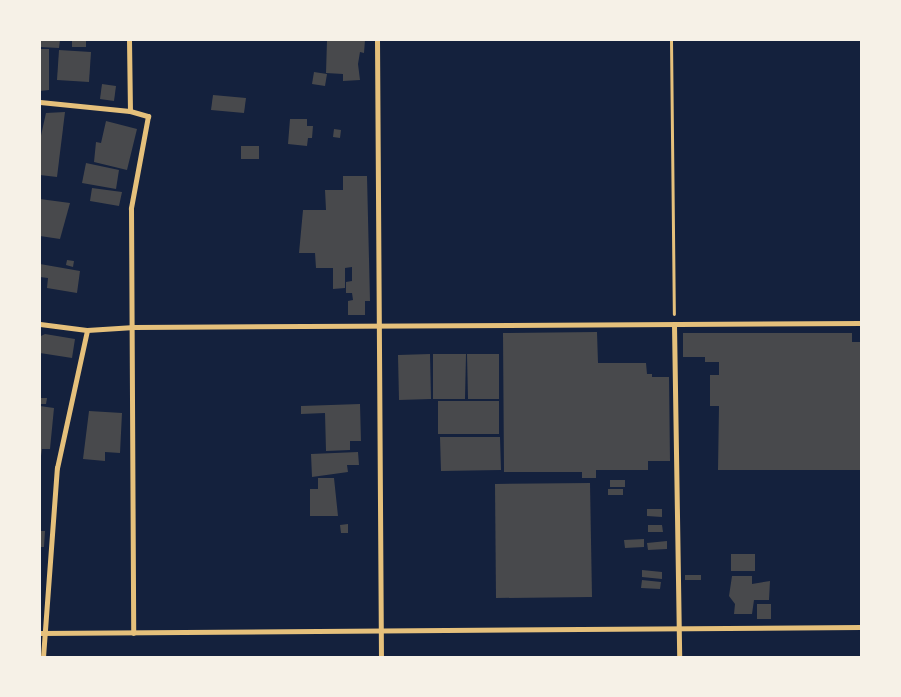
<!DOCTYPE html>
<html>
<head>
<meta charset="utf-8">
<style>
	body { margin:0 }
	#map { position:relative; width:901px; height:697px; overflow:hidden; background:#14213d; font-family:Karla,sans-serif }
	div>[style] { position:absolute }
	.building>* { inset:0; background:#48494c }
	.path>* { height:3px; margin:-1.5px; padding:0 1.5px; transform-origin:1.5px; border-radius:1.5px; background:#e5c07b }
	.minor>* { height:5px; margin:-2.5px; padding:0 2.5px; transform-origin:2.5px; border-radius:2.5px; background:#e5c07b }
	span { translate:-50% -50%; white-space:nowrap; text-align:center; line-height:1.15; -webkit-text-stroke:4px #f6f1e7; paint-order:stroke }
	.frame { position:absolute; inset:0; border:41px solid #f6f1e7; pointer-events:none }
</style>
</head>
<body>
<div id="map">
	<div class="building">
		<i style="clip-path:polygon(40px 40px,60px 40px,59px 48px,40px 47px)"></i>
		<i style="clip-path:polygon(72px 40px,86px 40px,86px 47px,72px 47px)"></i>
		<i style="clip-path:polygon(327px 40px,365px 40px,364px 53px,360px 52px,358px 64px,360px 80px,343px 81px,343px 74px,326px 73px)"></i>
		<i style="clip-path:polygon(40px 49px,49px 49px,49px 90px,40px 91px)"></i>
		<i style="clip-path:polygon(59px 50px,91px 52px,89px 82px,57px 80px)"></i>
		<i style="clip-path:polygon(314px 72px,327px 74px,325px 86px,312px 84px)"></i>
		<i style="clip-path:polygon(102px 84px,116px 86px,114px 101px,100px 99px)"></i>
		<i style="clip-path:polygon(213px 95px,246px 98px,244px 113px,211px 110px)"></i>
		<i style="clip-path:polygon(65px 112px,57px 177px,40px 175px,40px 140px,46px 113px)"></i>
		<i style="clip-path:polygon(290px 119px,307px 119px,307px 126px,313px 126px,312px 138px,308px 138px,307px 146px,288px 144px)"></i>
		<i style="clip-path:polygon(106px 121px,137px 129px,127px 170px,94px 162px,96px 142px,101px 143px)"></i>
		<i style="clip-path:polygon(334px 129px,341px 130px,340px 138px,333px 137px)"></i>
		<i style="clip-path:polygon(241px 146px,259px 146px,259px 159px,241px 159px)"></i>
		<i style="clip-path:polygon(86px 163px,119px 170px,116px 189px,82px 183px)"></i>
		<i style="clip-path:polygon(343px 176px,367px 176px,370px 301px,365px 301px,365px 315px,348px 315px,348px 301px,353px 300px,352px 293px,346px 293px,346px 282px,352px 281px,352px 267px,345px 268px,345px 288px,333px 289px,333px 268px,316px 268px,315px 253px,299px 253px,303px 210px,326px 210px,325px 190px,343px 190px)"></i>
		<i style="clip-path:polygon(92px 188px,122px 192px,119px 206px,90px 201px)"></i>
		<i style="clip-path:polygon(40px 199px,70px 203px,60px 239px,40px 236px)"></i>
		<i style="clip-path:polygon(67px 260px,74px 261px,73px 267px,66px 265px)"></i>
		<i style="clip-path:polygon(40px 264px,80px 271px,77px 293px,47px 288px,48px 278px,40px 277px)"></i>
		<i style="clip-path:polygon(597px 332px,598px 363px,646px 363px,647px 374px,652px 374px,652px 377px,669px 377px,670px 461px,648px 461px,648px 470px,596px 470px,596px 478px,582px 478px,582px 472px,504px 472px,503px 333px)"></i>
		<i style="clip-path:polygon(683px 333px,852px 333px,852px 342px,861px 342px,861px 470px,718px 470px,719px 406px,710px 406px,710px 375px,719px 375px,719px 362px,705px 362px,705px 357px,683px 357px)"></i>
		<i style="clip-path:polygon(45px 334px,75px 339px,72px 358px,40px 353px,41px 336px)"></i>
		<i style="clip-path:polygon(430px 354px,431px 399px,399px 400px,398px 355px)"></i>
		<i style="clip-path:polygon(433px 354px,466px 354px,465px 399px,433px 399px)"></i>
		<i style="clip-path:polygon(467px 354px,499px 354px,499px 399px,468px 399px)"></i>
		<i style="clip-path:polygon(40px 398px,47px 398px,46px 404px,40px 404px)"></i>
		<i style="clip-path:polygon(438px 401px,499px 401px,499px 434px,438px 434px)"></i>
		<i style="clip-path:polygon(360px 404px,361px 441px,350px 441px,350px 450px,326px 451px,325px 413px,301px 414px,301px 406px)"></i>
		<i style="clip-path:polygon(40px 406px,54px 408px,50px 449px,42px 449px,41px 456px)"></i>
		<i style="clip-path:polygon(89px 411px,122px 413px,120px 453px,105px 452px,105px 461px,83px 459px)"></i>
		<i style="clip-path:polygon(440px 437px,500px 437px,501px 470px,441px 471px)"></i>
		<i style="clip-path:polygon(358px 452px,359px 465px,347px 465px,348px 472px,312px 477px,311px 454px)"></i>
		<i style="clip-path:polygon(318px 478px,334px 478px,338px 516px,310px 516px,310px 489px,318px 489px)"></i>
		<i style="clip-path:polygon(610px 480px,625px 480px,625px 487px,610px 487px)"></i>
		<i style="clip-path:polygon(590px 483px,592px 597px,496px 598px,495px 484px)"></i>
		<i style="clip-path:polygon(608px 489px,623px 489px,623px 495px,608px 495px)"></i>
		<i style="clip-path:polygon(647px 509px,662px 509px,662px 517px,647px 516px)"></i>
		<i style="clip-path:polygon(348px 524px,348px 533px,341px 533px,340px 525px)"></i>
		<i style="clip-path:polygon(648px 525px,662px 525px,663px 532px,648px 532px)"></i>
		<i style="clip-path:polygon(40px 531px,45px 531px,44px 547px,40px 547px)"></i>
		<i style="clip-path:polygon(644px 539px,644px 547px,625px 548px,624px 540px)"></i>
		<i style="clip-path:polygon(667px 541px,667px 549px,648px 550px,647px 543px)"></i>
		<i style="clip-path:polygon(731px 554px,755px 554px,755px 571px,731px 571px)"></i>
		<i style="clip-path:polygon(642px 570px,662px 572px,662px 579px,642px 577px)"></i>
		<i style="clip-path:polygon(685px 575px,701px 575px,701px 580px,685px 580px)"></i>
		<i style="clip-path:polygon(732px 576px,752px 576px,752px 584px,770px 581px,769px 600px,754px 600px,752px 614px,734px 614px,735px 604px,729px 596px)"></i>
		<i style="clip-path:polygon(642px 580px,661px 582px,660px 589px,641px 588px)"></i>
		<i style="clip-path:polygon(757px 604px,771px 604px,771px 619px,757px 619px)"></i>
	</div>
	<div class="path">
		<i style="left:671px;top:40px;width:274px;rotate:89.4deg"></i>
	</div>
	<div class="minor">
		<i style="left:129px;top:40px;width:71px;rotate:89.2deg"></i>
		<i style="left:377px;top:40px;width:617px;rotate:89.63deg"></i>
		<i style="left:40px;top:102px;width:90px;rotate:5.7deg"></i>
		<i style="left:130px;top:111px;width:19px;rotate:16deg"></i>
		<i style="left:148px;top:116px;width:94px;rotate:100.5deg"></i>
		<i style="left:131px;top:208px;width:425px;rotate:89.7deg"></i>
		<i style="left:40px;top:324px;width:47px;rotate:7.3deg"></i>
		<i style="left:87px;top:330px;width:47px;rotate:-3.7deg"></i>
		<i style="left:134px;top:327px;width:727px;rotate:-0.32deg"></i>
		<i style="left:674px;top:325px;width:332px;rotate:89.1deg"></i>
		<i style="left:40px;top:633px;width:821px;rotate:-0.42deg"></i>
		<i style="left:43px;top:657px;width:190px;rotate:-85.8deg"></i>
		<i style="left:57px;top:468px;width:141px;rotate:-77.7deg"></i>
	</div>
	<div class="frame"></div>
</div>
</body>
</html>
